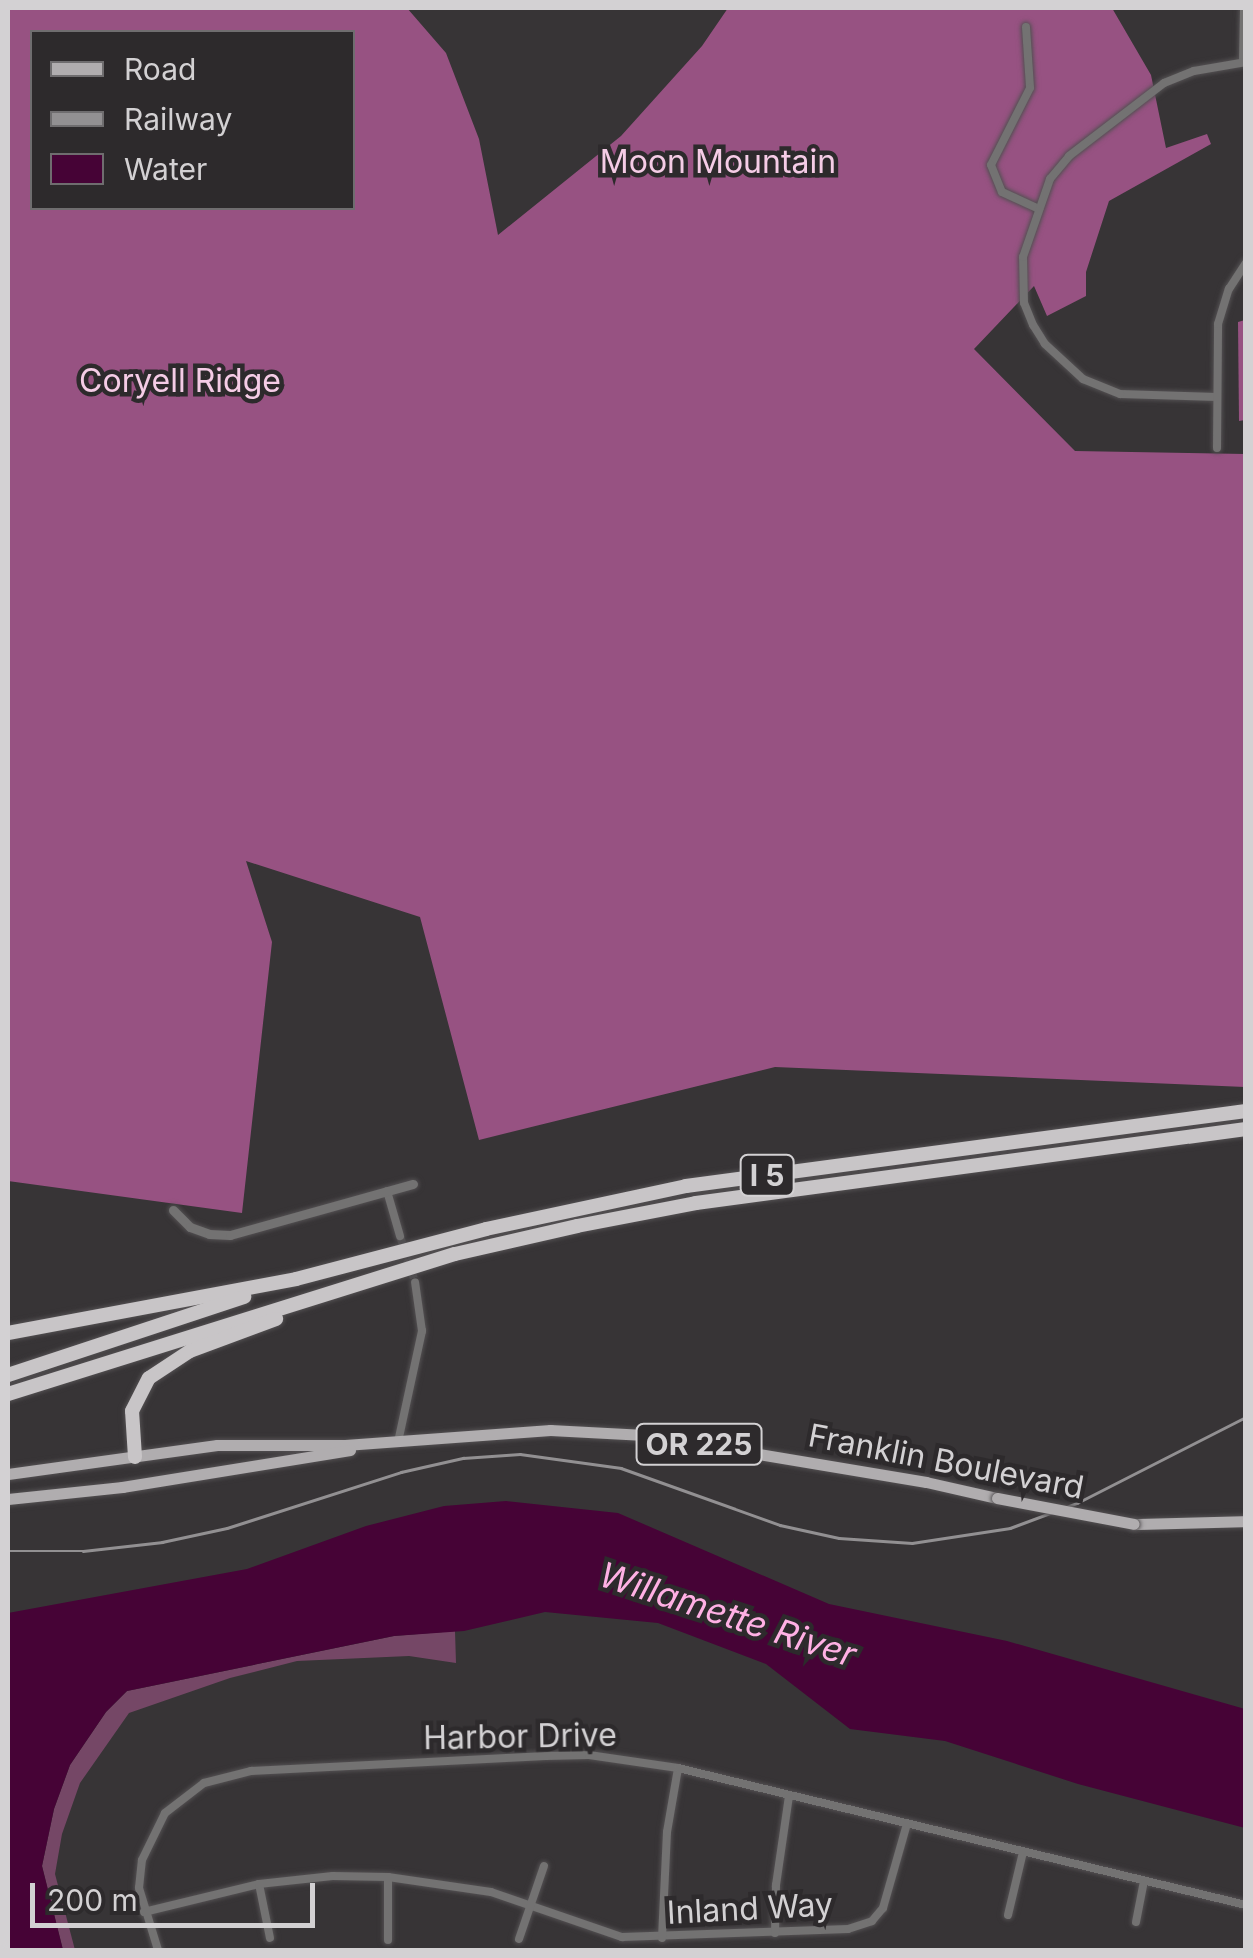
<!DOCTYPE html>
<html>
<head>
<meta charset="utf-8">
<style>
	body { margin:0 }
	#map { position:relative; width:1253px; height:1958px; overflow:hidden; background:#373436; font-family:Inter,sans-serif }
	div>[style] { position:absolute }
	.green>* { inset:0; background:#754766 }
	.forest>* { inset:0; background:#975282 }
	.water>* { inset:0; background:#460336 }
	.minor-tunnel>* { height:8px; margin-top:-4px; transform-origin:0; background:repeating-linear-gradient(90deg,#4e4c4e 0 8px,transparent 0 12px) }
	.roads { filter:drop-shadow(0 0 2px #535052) drop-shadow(0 0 2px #535052) }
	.minor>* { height:8px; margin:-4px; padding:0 4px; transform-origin:4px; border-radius:4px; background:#737272 }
	.tertiary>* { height:9px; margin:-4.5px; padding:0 4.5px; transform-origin:4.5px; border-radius:4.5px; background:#737272 }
	.primary>* { height:11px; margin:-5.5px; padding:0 5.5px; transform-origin:5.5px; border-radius:5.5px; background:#b0adaf }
	.motorway>* { height:14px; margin:-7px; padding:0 7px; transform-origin:7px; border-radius:7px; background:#c8c5c7 }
	.rail>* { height:2.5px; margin:-1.25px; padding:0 1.25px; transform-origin:1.25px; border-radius:1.25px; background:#929092 }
	.bridges { filter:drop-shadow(0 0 2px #535052) drop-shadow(0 0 2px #535052) }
	.primary-bridge>* { height:11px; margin:-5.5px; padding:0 5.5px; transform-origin:5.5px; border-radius:5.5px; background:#b0adaf }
	span { translate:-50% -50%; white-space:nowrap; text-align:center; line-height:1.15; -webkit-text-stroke:9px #2d2a2c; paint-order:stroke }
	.shield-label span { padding:2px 8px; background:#2d2a2c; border:2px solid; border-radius:8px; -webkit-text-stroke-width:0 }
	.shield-label { font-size:30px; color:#d3d1d3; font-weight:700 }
	.park-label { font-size:32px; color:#f5cce6 }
	.street-label { font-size:32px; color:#d3d1d3 }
	.water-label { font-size:35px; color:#ffb0e4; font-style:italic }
	.frame { position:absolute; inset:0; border:10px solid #d3d1d3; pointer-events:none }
	.legend { position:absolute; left:30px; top:30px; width:325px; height:180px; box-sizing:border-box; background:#2d2a2c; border:2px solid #6f6d6f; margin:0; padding:12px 18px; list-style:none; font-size:30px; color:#d3d1d3 }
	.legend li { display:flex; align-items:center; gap:20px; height:50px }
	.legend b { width:50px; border:2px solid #6f6d6f }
	.scale { position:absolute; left:30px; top:1883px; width:285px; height:45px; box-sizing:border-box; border:5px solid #d3d1d3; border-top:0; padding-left:12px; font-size:30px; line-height:35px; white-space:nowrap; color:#d3d1d3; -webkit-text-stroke:8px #2d2a2c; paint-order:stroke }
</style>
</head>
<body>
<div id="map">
	<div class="green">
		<i style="clip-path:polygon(455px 1631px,456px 1663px,409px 1656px,297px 1661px,230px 1678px,129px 1713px,80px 1783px,62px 1834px,55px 1874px,75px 1950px,63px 1950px,42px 1866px,54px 1809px,70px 1765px,106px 1712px,127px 1691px,394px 1636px)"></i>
	</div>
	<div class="forest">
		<i style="clip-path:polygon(evenodd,8px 8px,407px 8px,446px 53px,479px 139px,498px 235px,621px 136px,702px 46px,728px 8px,1112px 8px,1151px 75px,1166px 148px,1207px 134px,1211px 144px,1109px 201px,1086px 272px,1086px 296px,1047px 316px,1034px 286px,974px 349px,1075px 451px,1245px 454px,1245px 1087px,775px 1067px,479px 1140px,420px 917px,246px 861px,272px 942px,242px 1213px,8px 1181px,8px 8px,32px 32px,352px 32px,352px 208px,32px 208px,32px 32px)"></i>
		<i style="clip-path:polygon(1245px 320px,1245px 420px,1239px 421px,1238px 322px)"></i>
	</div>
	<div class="water">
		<i style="clip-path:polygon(506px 1501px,618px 1513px,829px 1604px,1007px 1641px,1245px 1709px,1245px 1828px,1078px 1784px,945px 1741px,850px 1729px,766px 1664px,658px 1623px,545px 1612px,464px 1631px,394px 1636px,127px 1691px,106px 1712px,70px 1765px,54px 1809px,42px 1866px,63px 1950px,8px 1950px,8px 1613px,247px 1569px,366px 1526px,444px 1506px)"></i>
	</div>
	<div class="minor-tunnel">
		<i style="left:400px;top:1236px;width:48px;rotate:71.9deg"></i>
	</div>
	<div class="roads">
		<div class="minor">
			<i style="left:1026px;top:27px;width:61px;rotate:86.2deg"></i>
			<i style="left:1030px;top:88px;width:86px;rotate:116.9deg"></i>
			<i style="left:991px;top:165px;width:29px;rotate:68deg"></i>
			<i style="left:1002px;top:192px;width:41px;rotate:24.7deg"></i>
			<i style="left:1243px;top:62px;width:54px;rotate:-88.9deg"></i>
			<i style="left:1217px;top:397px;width:97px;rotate:-178.2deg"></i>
			<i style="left:1120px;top:394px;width:40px;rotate:-158deg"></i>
			<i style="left:1083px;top:379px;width:52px;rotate:-137.4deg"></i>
			<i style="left:1045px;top:344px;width:22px;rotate:-122deg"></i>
			<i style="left:1033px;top:325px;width:24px;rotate:-112deg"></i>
			<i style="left:1024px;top:303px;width:46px;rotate:-91.2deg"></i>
			<i style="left:1023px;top:257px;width:83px;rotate:-70.9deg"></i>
			<i style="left:1050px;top:179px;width:30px;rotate:-50deg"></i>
			<i style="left:1069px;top:156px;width:120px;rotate:-37.5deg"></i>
			<i style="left:1164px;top:83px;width:32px;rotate:-22deg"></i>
			<i style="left:1194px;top:71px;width:53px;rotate:-9.8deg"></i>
			<i style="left:1217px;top:448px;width:124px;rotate:-89.5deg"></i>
			<i style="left:1218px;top:324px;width:37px;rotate:-73deg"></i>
			<i style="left:1229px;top:289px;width:31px;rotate:-57deg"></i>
			<i style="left:387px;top:1191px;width:47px;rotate:73.9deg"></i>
			<i style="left:398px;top:1442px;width:114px;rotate:-77.8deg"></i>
			<i style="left:422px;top:1331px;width:49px;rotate:-98.1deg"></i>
			<i style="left:259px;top:1884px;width:55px;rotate:78.5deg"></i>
			<i style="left:144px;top:1912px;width:118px;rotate:-13.7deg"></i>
			<i style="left:259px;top:1884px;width:74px;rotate:-6.2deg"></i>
			<i style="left:333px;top:1876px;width:55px;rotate:1deg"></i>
			<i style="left:388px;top:1877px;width:104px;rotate:8.3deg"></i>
			<i style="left:491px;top:1892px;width:139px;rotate:19deg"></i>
			<i style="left:622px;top:1937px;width:226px;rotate:-2deg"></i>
			<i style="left:848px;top:1929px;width:25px;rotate:-18deg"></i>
			<i style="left:872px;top:1921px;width:17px;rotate:-50deg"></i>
			<i style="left:883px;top:1908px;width:87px;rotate:-74.1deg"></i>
			<i style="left:1008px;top:1915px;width:65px;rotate:-76.6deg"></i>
			<i style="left:1136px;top:1922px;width:42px;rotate:-79deg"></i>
			<i style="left:775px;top:1933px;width:48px;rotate:-88.8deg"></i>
			<i style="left:776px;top:1885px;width:90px;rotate:-81.7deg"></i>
			<i style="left:662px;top:1938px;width:106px;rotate:-87.3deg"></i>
			<i style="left:667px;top:1832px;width:65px;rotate:-80.2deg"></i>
			<i style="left:519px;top:1939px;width:77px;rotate:-71.1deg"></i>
			<i style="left:388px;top:1940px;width:63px;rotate:-90deg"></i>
			<i style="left:158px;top:1950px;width:65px;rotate:-107deg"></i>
			<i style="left:139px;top:1888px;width:28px;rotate:-84deg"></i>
			<i style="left:142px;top:1860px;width:52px;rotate:-63.9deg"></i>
			<i style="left:165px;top:1813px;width:49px;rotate:-37.6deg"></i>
			<i style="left:204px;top:1783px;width:49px;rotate:-14.3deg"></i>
			<i style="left:251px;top:1771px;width:295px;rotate:-2.9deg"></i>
			<i style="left:546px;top:1756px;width:43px;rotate:-1.3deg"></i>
			<i style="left:589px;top:1755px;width:90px;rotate:8.3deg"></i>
			<i style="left:678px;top:1768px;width:584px;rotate:13.56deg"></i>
		</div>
		<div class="tertiary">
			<i style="left:173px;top:1210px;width:24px;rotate:45deg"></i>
			<i style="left:190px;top:1227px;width:20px;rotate:20deg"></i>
			<i style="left:209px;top:1234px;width:21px;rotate:3deg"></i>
			<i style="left:230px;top:1235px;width:190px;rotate:-15.6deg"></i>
		</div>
		<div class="primary">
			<i style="left:8px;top:1474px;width:211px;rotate:-7.9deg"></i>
			<i style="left:217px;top:1445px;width:128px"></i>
			<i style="left:345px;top:1445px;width:206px;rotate:-4.2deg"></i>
			<i style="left:550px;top:1430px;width:95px;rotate:3deg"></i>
			<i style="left:645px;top:1435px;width:285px;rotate:9.5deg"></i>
			<i style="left:926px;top:1482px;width:73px;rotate:12.7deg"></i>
			<i style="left:8px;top:1499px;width:115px;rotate:-6deg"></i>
			<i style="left:122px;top:1487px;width:231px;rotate:-9.2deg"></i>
			<i style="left:1134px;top:1524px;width:112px;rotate:-1.5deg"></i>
		</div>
		<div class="motorway">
			<i style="left:8px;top:1333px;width:293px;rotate:-10.6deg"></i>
			<i style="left:296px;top:1279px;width:196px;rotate:-14.7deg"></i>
			<i style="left:486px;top:1229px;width:205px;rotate:-12.1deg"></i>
			<i style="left:686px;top:1186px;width:565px;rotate:-7.63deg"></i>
			<i style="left:8px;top:1375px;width:249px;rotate:-18.3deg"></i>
			<i style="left:8px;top:1394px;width:468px;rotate:-17.4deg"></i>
			<i style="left:455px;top:1254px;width:125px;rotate:-12.9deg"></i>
			<i style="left:577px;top:1226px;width:121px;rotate:-10.9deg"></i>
			<i style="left:696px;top:1203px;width:555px;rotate:-7.66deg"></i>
			<i style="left:135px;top:1457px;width:46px;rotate:-93.7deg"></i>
			<i style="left:132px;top:1411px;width:37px;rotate:-63deg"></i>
			<i style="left:149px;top:1378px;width:49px;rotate:-33.4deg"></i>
			<i style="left:190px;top:1351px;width:92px;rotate:-20.4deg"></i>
		</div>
	</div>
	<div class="rail">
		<i style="left:8px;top:1551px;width:75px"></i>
		<i style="left:83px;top:1551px;width:80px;rotate:-6.5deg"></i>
		<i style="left:162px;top:1542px;width:66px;rotate:-12.2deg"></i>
		<i style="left:227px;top:1528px;width:183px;rotate:-17.8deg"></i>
		<i style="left:401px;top:1472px;width:64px;rotate:-12.7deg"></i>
		<i style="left:463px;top:1458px;width:57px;rotate:-4deg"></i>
		<i style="left:520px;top:1454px;width:102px;rotate:7.9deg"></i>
		<i style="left:621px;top:1468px;width:169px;rotate:19.7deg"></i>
		<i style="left:780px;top:1525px;width:60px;rotate:12.4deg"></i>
		<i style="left:839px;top:1538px;width:73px;rotate:3.9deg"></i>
		<i style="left:912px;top:1543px;width:99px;rotate:-8.7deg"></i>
		<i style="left:1010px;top:1528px;width:72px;rotate:-20.5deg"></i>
		<i style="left:1077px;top:1503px;width:190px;rotate:-27deg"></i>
	</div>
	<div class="bridges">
		<div class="primary-bridge">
			<i style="left:997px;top:1498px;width:139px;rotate:10.7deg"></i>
		</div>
	</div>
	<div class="shield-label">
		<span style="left:767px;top:1175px">I 5</span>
		<span style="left:699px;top:1444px">OR 225</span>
	</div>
	<div class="park-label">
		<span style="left:718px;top:162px">Moon Mountain</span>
		<span style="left:180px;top:381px">Coryell Ridge</span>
	</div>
	<div class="street-label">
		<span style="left:946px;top:1462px;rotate:11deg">Franklin Boulevard</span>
		<span style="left:520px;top:1737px;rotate:-1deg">Harbor Drive</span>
		<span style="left:750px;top:1909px;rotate:-3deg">Inland Way</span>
	</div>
	<div class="water-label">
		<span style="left:728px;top:1614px;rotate:18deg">Willamette River</span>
	</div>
	<div class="frame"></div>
	<ul class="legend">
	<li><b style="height:12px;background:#b0adaf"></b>Road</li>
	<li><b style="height:12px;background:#929092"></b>Railway</li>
	<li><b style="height:28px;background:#460336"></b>Water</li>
	</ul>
	<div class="scale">200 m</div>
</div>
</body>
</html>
